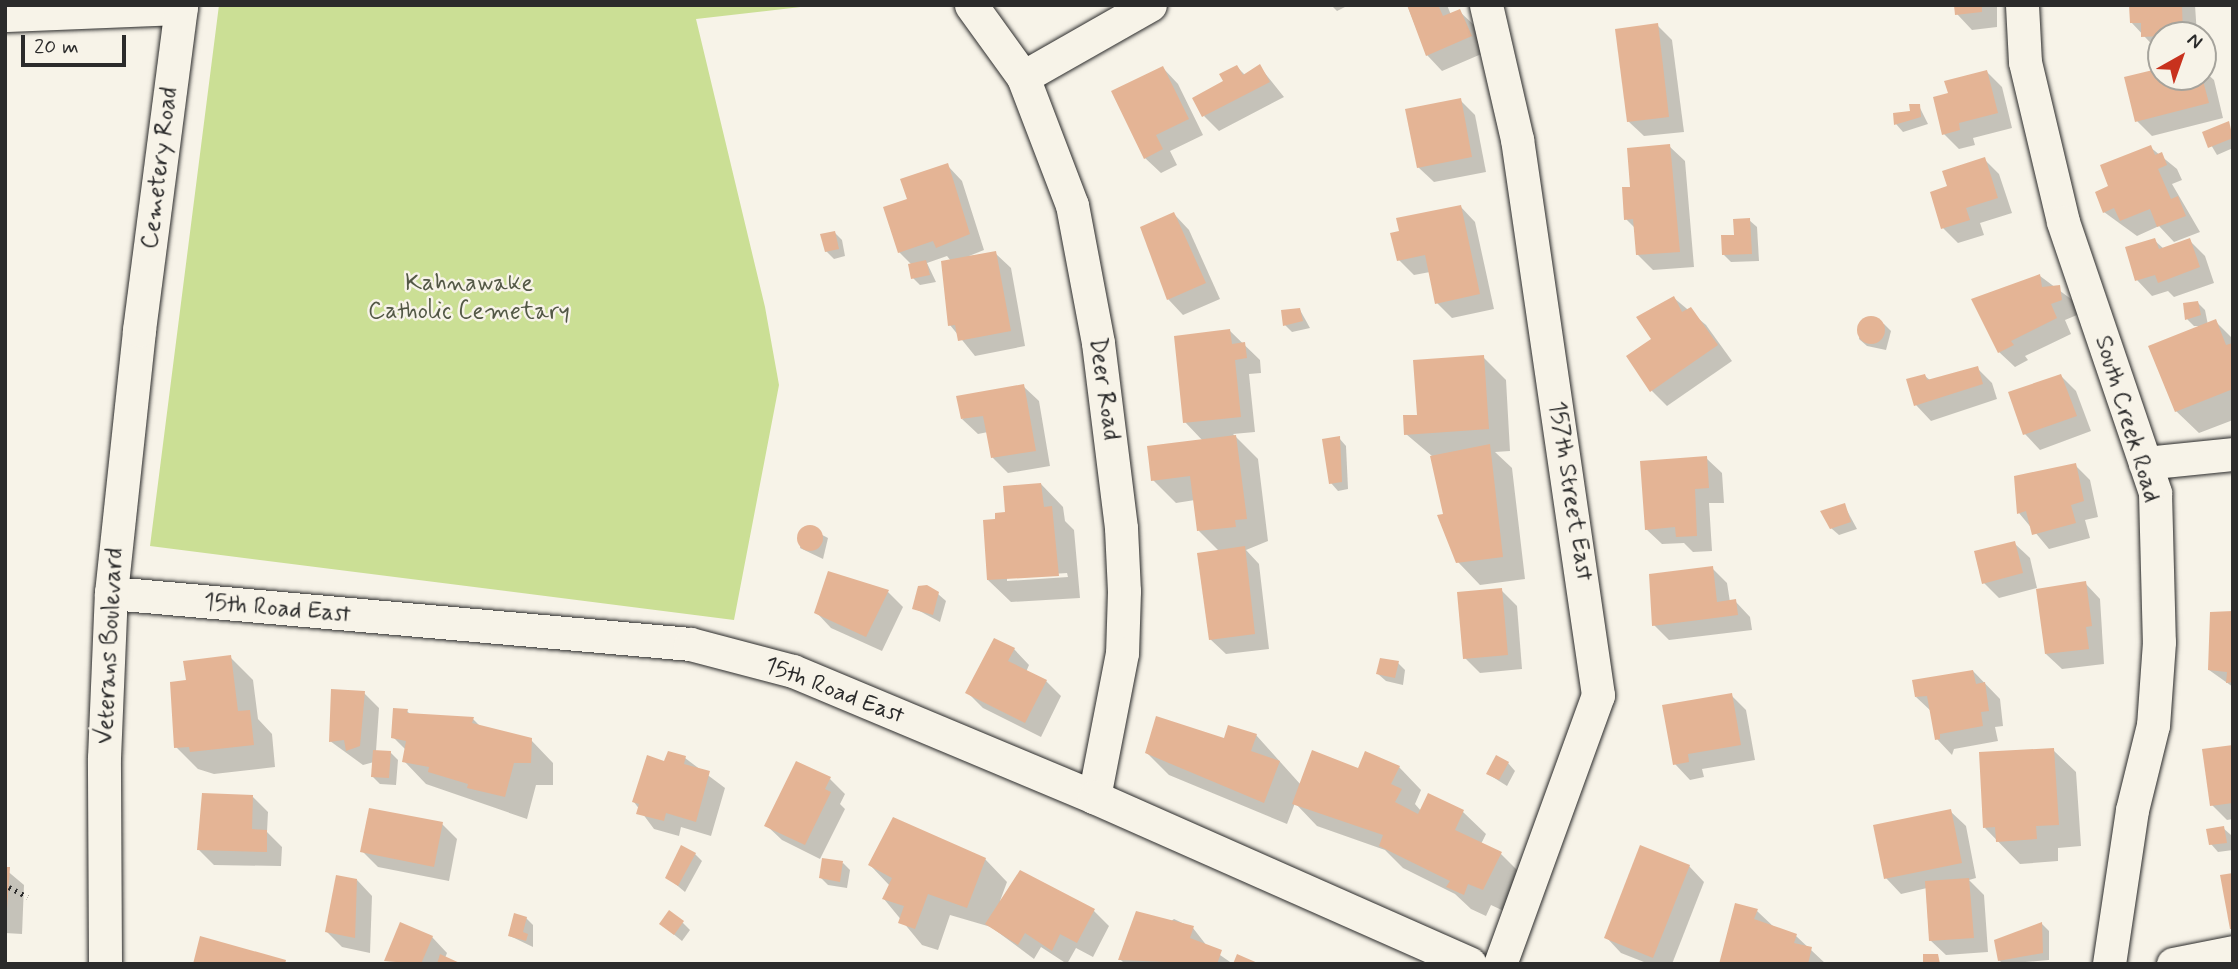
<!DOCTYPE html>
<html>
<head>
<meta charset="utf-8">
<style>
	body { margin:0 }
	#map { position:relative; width:2238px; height:969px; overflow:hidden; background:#f7f3e8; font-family:Mynerve,sans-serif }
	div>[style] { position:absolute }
	.green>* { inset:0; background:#cbdf95 }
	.shadow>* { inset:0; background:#0003 }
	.building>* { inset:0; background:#e4b495 }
	.round { border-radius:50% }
	.path>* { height:4.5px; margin-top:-2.25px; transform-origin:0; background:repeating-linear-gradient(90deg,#2b2b2b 0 2px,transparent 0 7px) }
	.roads { filter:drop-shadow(0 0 2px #2b2b2b) drop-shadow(0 0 2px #2b2b2b) }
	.street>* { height:33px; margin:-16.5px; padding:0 16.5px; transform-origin:16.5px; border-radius:16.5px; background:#f7f3e8 }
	span { translate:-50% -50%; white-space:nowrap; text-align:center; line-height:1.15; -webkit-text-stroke:5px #f7f3e8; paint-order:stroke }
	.street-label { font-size:24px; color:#2b2b2b }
	.park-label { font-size:24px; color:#535846 }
	.frame { position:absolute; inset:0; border:7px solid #2b2b2b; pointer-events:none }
	.north { position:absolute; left:2147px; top:21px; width:70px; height:70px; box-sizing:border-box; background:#f7f3e8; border:2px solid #a5a39c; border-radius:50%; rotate:40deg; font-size:19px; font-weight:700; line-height:28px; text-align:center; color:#2b2b2b }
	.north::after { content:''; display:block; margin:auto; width:24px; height:32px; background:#c8321e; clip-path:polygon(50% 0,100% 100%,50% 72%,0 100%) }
	.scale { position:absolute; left:21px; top:35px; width:105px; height:32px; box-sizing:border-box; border:4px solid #2b2b2b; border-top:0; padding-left:9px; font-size:21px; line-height:24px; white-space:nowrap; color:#2b2b2b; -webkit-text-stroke:5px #f7f3e8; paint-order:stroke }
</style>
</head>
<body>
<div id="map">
	<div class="green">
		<i style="clip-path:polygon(219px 5px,818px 5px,696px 19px,765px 307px,779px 385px,734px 620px,150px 546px)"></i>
	</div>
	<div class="shadow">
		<i style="clip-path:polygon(1331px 5px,1349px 5px,1337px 11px)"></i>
		<i style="clip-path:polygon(1407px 5px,1447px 5px,1451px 15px,1459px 11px,1475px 26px,1486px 52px,1442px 71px,1427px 55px)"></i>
		<i style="clip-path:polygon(1956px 5px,1997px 5px,1997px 27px,1972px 30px,1957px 14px)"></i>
		<i style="clip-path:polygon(2131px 5px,2195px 5px,2197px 35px,2161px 35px,2159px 52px,2131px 22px)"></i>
		<i style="clip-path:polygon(1657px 25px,1672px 40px,1684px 132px,1644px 136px,1628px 121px)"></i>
		<i style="clip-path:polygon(2161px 60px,2161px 77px,2203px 77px,2203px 70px,2214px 80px,2223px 118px,2152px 136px,2137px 121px)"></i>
		<i style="clip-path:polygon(1237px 67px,1245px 75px,1260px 67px,1284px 97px,1219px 131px,1204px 116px)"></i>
		<i style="clip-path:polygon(1163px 68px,1178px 84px,1203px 135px,1170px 151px,1177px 165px,1161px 173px,1145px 158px)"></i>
		<i style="clip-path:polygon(1987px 72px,2002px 87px,2012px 128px,1973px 138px,1975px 145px,1959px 149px,1944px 134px,1950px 95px)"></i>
		<i style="clip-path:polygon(1460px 100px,1475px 115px,1486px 172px,1434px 182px,1418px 167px)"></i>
		<i style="clip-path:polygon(1919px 106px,1928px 124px,1903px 132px,1896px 124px)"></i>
		<i style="clip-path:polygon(2229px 123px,2233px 148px,2217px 155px,2204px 133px)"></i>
		<i style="clip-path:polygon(1669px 146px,1685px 161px,1694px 267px,1653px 270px,1637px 254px,1636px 229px,1626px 219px,1632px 188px)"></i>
		<i style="clip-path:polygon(2150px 147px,2177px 169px,2182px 180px,2172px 184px,2200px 232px,2174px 242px,2159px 226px,2137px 236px,2104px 212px,2111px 187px)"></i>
		<i style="clip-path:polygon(1984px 159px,1999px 174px,2012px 213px,1980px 223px,1984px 235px,1958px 243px,1943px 228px,1950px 187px)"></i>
		<i style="clip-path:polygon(947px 165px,962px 181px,984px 250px,969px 256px,995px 253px,1011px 268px,1025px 346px,975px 356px,950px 325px,951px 261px,947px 256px,927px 263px,936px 282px,920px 285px,913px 278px,912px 265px,899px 252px,909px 200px)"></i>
		<i style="clip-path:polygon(1460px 206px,1475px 222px,1494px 309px,1452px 318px,1437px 303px,1430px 272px,1414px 275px,1399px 260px)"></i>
		<i style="clip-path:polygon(1174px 214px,1189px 230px,1220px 299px,1183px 315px,1168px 299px)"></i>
		<i style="clip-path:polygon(1749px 220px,1757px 227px,1759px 261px,1731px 262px,1724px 255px)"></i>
		<i style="clip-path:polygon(835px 233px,842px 240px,845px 256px,834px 259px,826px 251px)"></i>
		<i style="clip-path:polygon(2154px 240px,2164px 249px,2189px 240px,2205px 256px,2214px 283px,2174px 297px,2168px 291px,2152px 296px,2137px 280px)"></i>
		<i style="clip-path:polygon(2040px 276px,2075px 302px,2077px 315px,2065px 320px,2071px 334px,2025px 356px,2028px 360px,2015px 367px,1999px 352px)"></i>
		<i style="clip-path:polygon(1674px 298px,1706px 325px,1732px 361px,1667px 406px,1652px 391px,1654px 340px)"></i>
		<i style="clip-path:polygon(2198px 303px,2205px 310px,2208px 325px,2216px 322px,2233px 339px,2233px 420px,2199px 433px,2176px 411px,2205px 326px,2194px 326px,2187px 319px)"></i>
		<i style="clip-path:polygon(1300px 310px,1310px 328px,1292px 332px,1285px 325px)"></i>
		<i style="clip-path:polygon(1864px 319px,1884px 324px,1891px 331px,1886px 350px,1867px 346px,1859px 339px)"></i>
		<i style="clip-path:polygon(1230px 331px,1260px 360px,1261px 373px,1249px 374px,1255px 432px,1233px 434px,1258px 459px,1268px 541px,1246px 550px,1259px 564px,1269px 649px,1226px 654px,1210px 639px,1220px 552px,1199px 531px,1195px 500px,1176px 503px,1153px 480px,1203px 441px,1185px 422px)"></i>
		<i style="clip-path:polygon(1483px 357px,1506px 380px,1510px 451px,1495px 452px,1512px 468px,1525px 579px,1480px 585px,1458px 562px,1432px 456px,1406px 434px)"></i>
		<i style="clip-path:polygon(1977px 368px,1992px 383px,1997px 399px,1931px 421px,1916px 405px,1925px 376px,1931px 381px)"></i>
		<i style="clip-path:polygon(2061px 376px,2076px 391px,2091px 431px,2040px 450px,2025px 434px,2010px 394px)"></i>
		<i style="clip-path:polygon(1023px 386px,1039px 401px,1050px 466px,1008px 473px,993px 458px,988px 432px,978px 434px,962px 419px)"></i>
		<i style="clip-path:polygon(1339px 438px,1346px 446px,1348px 489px,1338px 491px,1331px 483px)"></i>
		<i style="clip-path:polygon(1706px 458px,1722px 473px,1724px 503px,1709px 503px,1712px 551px,1693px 552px,1684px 543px,1662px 544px,1646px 529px)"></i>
		<i style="clip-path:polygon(2075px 465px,2090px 480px,2098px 517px,2085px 520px,2090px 538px,2049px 549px,2019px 513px)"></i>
		<i style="clip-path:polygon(evenodd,1041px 484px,1063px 507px,1065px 521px,1074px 530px,1080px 598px,1011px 602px,988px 580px,997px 521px,1041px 484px,1067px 573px,1068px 577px,1007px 581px,1007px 577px,1067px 573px)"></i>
		<i style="clip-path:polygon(1844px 505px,1857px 529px,1839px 535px,1831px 528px)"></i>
		<i style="clip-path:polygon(805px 526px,828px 538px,823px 559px,800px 548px)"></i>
		<i style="clip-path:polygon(2014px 543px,2030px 558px,2037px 588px,1999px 598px,1984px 583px)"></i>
		<i style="clip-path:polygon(1712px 568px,1727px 583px,1730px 602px,1735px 601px,1750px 617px,1752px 630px,1669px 640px,1654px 625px)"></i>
		<i style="clip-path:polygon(2085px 583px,2100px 599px,2104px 664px,2062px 669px,2046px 654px)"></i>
		<i style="clip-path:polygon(1501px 590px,1517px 606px,1522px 669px,1480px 673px,1465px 658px)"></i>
		<i style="clip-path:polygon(888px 592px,903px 607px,882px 651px,831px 628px,816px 612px)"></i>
		<i style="clip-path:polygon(938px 594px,946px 601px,940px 622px,914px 608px)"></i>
		<i style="clip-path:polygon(2233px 613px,2233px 687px,2209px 670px)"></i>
		<i style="clip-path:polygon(1014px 649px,1029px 665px,1026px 672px,1046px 681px,1061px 696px,1041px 737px,983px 708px,968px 693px)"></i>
		<i style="clip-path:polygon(230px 657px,253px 680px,258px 719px,272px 734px,275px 767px,214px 774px,198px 769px,176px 747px,188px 681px)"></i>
		<i style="clip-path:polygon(1398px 663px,1405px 670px,1403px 685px,1386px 681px,1378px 674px)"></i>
		<i style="clip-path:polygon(1973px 671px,2000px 699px,2003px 726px,1995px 727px,1998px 741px,1954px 749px,1952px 755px,1937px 739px,1932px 712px,1916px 697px)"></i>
		<i style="clip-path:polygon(364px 693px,379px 708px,376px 751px,390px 752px,398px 760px,396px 785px,380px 784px,373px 777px,374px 762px,363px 765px,330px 741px)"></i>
		<i style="clip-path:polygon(1731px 695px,1746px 710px,1755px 760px,1702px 769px,1704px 777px,1690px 780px,1675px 764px)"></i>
		<i style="clip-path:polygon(407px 711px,411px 715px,473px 719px,482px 728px,531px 740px,553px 763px,553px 785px,536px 785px,527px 819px,426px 784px,404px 761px,406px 750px,393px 737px)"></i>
		<i style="clip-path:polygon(1256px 735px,1301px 785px,1359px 770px,1399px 767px,1421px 790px,1415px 804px,1421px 811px,1429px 795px,1463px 812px,1486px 834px,1481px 844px,1501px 854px,1523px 876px,1506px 912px,1491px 905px,1486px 916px,1471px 909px,1455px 894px,1403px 868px,1385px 850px,1317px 826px,1295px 803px,1287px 824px,1169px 775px,1147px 753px)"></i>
		<i style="clip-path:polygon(2233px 746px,2233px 819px,2227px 820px,2212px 805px)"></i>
		<i style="clip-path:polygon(2053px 750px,2076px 772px,2081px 846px,2058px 848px,2058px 861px,2020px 864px,1985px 828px)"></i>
		<i style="clip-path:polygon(685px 758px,725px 788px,711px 836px,681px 827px,679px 836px,654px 829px,634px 802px,665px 763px)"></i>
		<i style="clip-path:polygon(1508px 763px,1515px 771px,1507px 786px,1488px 774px)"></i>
		<i style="clip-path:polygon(830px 779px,845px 794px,840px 804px,845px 809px,820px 859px,782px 840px,766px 825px)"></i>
		<i style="clip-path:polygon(253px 797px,268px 812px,267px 832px,282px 847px,281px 866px,214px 865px,199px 850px)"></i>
		<i style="clip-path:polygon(1950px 811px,1966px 826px,1976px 878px,1969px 880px,1984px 895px,1988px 952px,1946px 955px,1930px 940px,1927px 888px,1901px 894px,1886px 878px)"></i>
		<i style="clip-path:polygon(442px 824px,457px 839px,449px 881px,378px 867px,362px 851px)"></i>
		<i style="clip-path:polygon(2223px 828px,2231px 835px,2233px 850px,2218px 852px,2211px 844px)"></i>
		<i style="clip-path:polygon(695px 854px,702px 861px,685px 892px,667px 877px)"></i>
		<i style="clip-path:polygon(985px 859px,1007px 882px,1000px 901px,1094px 911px,1109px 926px,1093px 957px,1076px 948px,1067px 964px,1041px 947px,1034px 959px,991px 927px,950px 915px,938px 950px,922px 945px,884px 899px,890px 886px,870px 865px)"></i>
		<i style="clip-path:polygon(843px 863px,850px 870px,847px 888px,828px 885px,821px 878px)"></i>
		<i style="clip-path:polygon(1689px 866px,1704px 882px,1672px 964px,1649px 964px,1621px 953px,1606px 937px)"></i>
		<i style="clip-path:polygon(5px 869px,24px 885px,22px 934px,5px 933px)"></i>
		<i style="clip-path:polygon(357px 880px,372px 896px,370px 953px,342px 947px,327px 932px)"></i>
		<i style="clip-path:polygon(1757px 911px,1775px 928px,1796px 936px,1826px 964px,1721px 964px)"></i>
		<i style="clip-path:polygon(526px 918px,533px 925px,533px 947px,510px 936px)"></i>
		<i style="clip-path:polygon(1174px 919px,1193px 928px,1207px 946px,1233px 964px,1125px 964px,1120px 959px)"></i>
		<i style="clip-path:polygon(683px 923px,690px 930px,682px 941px,661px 924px)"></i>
		<i style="clip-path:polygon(2042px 924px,2049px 931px,2049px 960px,2003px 964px,1999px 960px)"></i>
		<i style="clip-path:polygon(432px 937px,447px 953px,445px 958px,458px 964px,386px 961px)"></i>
	</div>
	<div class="building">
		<i style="clip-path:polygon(1407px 5px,1438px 5px,1443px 16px,1460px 9px,1472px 36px,1426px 56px)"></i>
		<i style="clip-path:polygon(1954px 5px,1982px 5px,1982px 12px,1955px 15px)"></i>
		<i style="clip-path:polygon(2129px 5px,2182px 5px,2183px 35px,2141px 37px,2141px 23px,2130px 23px)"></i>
		<i style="clip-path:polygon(1658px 23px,1669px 117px,1627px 122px,1615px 29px)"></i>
		<i style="clip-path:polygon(2161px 58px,2161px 77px,2202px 77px,2209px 103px,2135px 122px,2124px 77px,2153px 70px,2151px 60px)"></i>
		<i style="clip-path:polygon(1260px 64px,1270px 82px,1202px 117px,1192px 98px,1223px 81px,1219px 74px,1237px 65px,1243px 75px)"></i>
		<i style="clip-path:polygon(1163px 66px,1189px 119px,1156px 135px,1163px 149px,1144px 159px,1111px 91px)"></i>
		<i style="clip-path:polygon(1987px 70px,1998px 113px,1959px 123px,1960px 130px,1942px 135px,1933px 97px,1948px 93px,1944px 81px)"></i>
		<i style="clip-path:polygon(1461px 98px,1472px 157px,1417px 168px,1405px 109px)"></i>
		<i style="clip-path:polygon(1909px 104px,1920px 104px,1921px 117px,1894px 125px,1893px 113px,1910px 111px)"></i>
		<i style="clip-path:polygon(2229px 121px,2233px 138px,2208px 148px,2202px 132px)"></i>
		<i style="clip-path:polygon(1670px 144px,1680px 252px,1636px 255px,1633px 219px,1624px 220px,1622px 187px,1630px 187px,1627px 148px)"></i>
		<i style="clip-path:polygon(2151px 145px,2155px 155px,2162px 152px,2167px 165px,2158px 169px,2171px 199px,2178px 196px,2186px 216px,2157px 227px,2150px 209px,2120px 221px,2114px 208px,2103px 213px,2095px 192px,2108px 186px,2100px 165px)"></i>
		<i style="clip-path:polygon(1985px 157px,1998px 198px,1966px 208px,1970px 220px,1941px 229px,1930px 192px,1947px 186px,1942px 171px)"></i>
		<i style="clip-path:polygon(948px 163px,970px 234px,936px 248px,933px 241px,898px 253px,883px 207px,907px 199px,900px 179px)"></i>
		<i style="clip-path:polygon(1461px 205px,1480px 294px,1435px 304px,1425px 255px,1397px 261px,1390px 233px,1399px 231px,1396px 218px)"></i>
		<i style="clip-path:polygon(1174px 212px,1206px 283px,1167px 300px,1140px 227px)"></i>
		<i style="clip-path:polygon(1750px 218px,1752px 254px,1722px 255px,1721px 235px,1734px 235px,1733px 219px)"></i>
		<i style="clip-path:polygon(835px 231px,839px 249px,825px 252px,820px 234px)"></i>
		<i style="clip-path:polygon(2155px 238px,2159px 249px,2190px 238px,2200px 267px,2158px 283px,2155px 275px,2135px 281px,2125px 247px)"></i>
		<i style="clip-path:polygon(996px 251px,1011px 331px,958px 341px,955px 325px,948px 326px,941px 261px)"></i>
		<i style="clip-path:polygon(926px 260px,930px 275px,911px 279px,908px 264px)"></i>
		<i style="clip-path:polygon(2040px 274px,2042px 287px,2060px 285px,2062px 300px,2051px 304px,2057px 318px,2011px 341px,2014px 345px,1998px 353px,1971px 299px)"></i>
		<i style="clip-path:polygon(1674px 296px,1682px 312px,1691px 307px,1718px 345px,1650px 392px,1626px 356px,1651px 339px,1636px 317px)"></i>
		<i style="clip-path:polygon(2198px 301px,2201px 315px,2185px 320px,2183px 303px)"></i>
		<i style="clip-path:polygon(1300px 308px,1303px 321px,1283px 326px,1281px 310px)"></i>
		<i class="round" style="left:1857px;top:316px;width:28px;height:28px"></i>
		<i style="clip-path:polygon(2216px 319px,2226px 345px,2233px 343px,2233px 389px,2175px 412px,2148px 346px)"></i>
		<i style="clip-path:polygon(1230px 329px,1232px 344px,1245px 342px,1247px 358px,1235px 360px,1241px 417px,1183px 423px,1174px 336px)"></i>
		<i style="clip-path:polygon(1484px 355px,1489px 429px,1404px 435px,1403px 415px,1417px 415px,1413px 360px)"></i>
		<i style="clip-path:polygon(1978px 366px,1983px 384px,1914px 406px,1906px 379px,1925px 374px,1927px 380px)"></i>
		<i style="clip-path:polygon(2061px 374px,2077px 416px,2023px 435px,2008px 392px)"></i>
		<i style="clip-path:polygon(1024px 384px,1036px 451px,991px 458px,983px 416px,961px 419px,956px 396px)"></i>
		<i style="clip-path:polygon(1236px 435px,1247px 519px,1235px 520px,1236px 527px,1197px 531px,1190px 476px,1151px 481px,1147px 446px)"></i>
		<i style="clip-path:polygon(1340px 436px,1342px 482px,1329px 484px,1322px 439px)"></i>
		<i style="clip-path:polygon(1490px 444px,1503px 557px,1456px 563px,1437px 515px,1443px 514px,1430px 456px)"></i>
		<i style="clip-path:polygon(1707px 456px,1709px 488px,1695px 489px,1697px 536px,1676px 537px,1675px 527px,1645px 530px,1640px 461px)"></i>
		<i style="clip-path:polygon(2076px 463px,2084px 501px,2071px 505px,2076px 523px,2032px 535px,2026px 511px,2017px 514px,2014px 476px)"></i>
		<i style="clip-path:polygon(1041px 483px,1044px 507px,1052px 506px,1059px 576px,987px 580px,983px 520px,995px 519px,995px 513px,1005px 512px,1003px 486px)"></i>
		<i style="clip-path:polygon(1845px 503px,1851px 522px,1830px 529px,1820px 511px)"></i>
		<i class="round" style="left:797px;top:525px;width:26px;height:26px"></i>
		<i style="clip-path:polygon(2015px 541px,2023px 573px,1982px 584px,1974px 551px)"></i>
		<i style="clip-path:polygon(1245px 546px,1255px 634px,1209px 640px,1197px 553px)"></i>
		<i style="clip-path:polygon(1713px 566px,1717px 602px,1736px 599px,1738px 615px,1652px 626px,1649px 574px)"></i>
		<i style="clip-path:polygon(828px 571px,889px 590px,866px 637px,814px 613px)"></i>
		<i style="clip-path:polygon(2086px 581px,2092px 626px,2086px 627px,2089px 649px,2045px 654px,2036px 589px)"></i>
		<i style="clip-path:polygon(927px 585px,939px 592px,933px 615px,912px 609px,918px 586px)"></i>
		<i style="clip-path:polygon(1502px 588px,1508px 655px,1463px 659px,1457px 592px)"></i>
		<i style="clip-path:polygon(2233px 611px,2233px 682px,2226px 683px,2227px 672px,2208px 670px,2210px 612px)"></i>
		<i style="clip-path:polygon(994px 638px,1015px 648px,1008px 661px,1047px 680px,1025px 723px,965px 693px)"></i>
		<i style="clip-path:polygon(231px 655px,238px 711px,250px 710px,254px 745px,190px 752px,189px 747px,174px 748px,170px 682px,186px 680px,183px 661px)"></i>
		<i style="clip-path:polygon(1380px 658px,1399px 661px,1395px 678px,1376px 674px)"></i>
		<i style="clip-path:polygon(1973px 670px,1976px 684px,1985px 682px,1989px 711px,1981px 712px,1983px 726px,1940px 734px,1940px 739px,1935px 740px,1927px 696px,1915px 697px,1912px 680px)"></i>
		<i style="clip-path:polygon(331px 689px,365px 691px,360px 746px,346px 751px,344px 740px,329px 742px)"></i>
		<i style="clip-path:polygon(1732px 693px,1741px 745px,1688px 754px,1689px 762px,1673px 765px,1662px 705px)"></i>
		<i style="clip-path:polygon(393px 708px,408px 709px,407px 713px,474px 717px,472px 723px,532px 738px,531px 763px,514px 763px,505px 797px,467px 788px,468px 784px,428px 772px,429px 767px,402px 762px,406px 741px,391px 738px)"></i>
		<i style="clip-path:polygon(1156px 716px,1224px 738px,1228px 725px,1257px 734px,1251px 751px,1280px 761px,1264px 803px,1145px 753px)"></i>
		<i style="clip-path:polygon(2233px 745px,2233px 803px,2210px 806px,2202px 749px)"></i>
		<i style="clip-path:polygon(2054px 748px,2059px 825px,2036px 826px,2037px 839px,1996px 842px,1995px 827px,1983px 828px,1979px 752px)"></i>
		<i style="clip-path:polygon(373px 750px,391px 751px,389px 778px,371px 777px)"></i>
		<i style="clip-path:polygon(1312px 750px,1358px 768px,1365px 751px,1400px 766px,1391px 784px,1402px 789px,1395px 802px,1418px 814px,1428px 793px,1464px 810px,1455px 830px,1502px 852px,1483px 890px,1468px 884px,1464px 895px,1446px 887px,1450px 881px,1379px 846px,1383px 835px,1292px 804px)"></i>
		<i style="clip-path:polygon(668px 751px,686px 756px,684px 764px,710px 771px,696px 822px,666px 813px,664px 821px,636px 814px,639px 804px,632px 802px,647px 755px,664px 761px)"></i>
		<i style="clip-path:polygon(1496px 755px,1509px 762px,1499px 780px,1486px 774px)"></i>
		<i style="clip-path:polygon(796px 761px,831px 777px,825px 789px,831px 792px,805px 845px,764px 826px)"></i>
		<i style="clip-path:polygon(202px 793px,253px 795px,252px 829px,267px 830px,267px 852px,197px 850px)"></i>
		<i style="clip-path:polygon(369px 808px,443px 822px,434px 867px,360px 852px)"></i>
		<i style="clip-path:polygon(1951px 809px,1962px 863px,1884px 879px,1873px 825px)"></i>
		<i style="clip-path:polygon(893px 817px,986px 858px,967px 908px,928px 894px,915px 929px,898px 923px,904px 906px,882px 899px,892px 878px,868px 865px)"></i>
		<i style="clip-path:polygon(2224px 826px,2227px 843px,2209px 845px,2206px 829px)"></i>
		<i style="clip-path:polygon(681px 845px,696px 853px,678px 886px,665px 878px)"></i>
		<i style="clip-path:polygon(1640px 845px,1690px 865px,1653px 958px,1604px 938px)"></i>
		<i style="clip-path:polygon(822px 858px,843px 861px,840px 882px,819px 878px)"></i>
		<i style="clip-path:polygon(5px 867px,10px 867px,7px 909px,5px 909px)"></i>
		<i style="clip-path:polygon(1020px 870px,1095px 909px,1077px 943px,1060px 934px,1052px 951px,1025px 933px,1018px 945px,985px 924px)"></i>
		<i style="clip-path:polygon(2233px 873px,2233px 929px,2230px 929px,2220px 875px)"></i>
		<i style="clip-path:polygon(336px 875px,357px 879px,355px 938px,325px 932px)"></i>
		<i style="clip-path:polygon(1969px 878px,1974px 938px,1929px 941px,1925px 881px)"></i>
		<i style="clip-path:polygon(1735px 903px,1758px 909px,1754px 919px,1797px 934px,1794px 943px,1812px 947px,1808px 964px,1719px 964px)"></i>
		<i style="clip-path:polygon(669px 910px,684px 921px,674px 935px,659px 924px)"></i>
		<i style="clip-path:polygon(1136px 911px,1194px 926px,1190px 938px,1222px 950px,1217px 964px,1118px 960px)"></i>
		<i style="clip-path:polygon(514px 913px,527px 917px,523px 932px,528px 934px,526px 941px,508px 936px)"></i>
		<i style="clip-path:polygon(400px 922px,433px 936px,421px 964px,384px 961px)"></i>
		<i style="clip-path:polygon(2042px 922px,2043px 953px,1998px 961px,1994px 940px)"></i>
		<i style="clip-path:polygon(200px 936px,286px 960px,285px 964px,193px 964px)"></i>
		<i style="clip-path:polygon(440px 954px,462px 964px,437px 964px)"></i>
		<i style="clip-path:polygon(1237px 954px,1260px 964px,1233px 964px)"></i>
		<i style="clip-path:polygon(1923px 954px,1938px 954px,1940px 964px,1923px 964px)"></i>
	</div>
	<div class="path">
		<i style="left:9px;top:887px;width:21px;rotate:28deg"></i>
	</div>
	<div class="roads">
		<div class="street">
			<i style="left:971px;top:5px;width:89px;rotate:54.2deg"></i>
			<i style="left:1023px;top:77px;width:137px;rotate:69.1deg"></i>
			<i style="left:1072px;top:205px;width:140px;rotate:79.3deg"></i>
			<i style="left:1098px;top:343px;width:186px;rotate:82.9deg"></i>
			<i style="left:1121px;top:528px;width:63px;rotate:87.3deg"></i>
			<i style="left:1124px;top:591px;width:62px;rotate:91.8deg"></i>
			<i style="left:1122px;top:653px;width:147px;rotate:101deg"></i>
			<i style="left:1486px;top:5px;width:138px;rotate:77deg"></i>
			<i style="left:1517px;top:139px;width:562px;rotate:81.71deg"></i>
			<i style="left:1598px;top:695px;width:286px;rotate:110deg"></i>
			<i style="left:2022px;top:5px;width:57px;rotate:87deg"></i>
			<i style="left:2025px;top:62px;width:164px;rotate:76.6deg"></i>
			<i style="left:2063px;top:222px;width:286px;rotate:71.2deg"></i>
			<i style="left:2155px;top:493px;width:149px;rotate:88.5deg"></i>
			<i style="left:2159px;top:642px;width:83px;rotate:94.1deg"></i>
			<i style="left:2153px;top:725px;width:88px;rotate:103.9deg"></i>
			<i style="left:2132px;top:810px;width:156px;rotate:98.5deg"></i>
			<i style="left:5px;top:15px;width:176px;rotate:-2.3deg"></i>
			<i style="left:1023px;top:77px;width:146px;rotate:-29.6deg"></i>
			<i style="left:2145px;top:463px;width:88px;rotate:-5.8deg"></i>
			<i style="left:111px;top:593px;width:581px;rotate:5.03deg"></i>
			<i style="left:690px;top:644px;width:106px;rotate:14.7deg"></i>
			<i style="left:793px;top:671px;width:326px;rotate:22.7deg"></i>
			<i style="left:1094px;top:797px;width:411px;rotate:23.9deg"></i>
			<i style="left:105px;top:964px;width:206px;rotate:-90.3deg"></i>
			<i style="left:104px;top:758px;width:165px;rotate:-87.6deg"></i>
			<i style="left:111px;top:593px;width:264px;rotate:-83.9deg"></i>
			<i style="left:139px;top:330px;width:328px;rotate:-82.6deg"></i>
			<i style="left:2173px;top:964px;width:61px;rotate:-11.3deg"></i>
		</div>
	</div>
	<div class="street-label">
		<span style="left:160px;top:168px;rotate:-83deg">Cemetery Road</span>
		<span style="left:1104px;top:389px;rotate:82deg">Deer Road</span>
		<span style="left:2127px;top:419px;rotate:73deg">South Creek Road</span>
		<span style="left:1570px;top:491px;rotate:81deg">157th Street East</span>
		<span style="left:277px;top:609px;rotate:5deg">15th Road East</span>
		<span style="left:110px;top:646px;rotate:-87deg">Veterans Boulevard</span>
		<span style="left:834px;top:691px;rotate:21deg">15th Road East</span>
	</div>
	<div class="park-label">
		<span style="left:469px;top:298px">Kahnawake<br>Catholic Cemetary</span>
	</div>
	<div class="frame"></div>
	<div class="north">N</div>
	<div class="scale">20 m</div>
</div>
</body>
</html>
